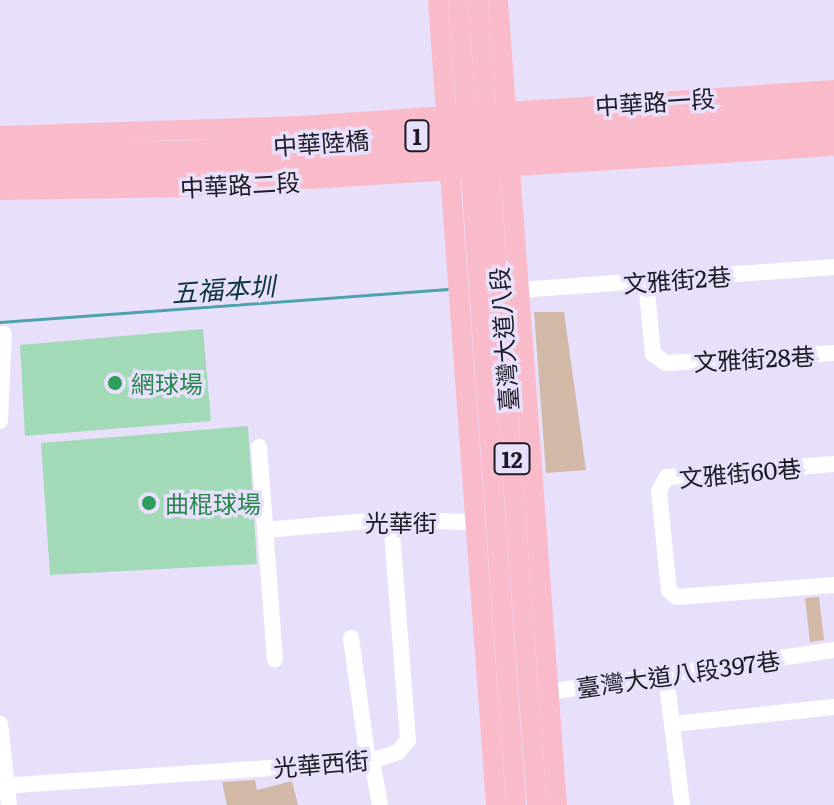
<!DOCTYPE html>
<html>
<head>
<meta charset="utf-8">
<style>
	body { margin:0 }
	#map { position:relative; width:834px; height:805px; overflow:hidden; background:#e8e0fb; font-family:Literata,"Noto Sans TC",serif }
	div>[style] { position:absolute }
	.green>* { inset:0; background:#a2dab8 }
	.stream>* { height:3px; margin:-1.5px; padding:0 1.5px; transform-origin:1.5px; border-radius:1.5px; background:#4ea3ab }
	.building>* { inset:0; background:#d1b8a7 }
	.minor>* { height:16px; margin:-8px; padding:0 8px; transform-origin:8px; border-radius:8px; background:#fff }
	.major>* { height:20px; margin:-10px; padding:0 10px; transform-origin:10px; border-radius:10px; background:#f9bbca }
	.dots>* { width:22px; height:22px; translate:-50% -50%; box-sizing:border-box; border:4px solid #e8e0fb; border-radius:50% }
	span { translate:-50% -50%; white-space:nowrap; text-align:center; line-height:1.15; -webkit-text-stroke:7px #e8e0fb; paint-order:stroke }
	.shield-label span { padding:2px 6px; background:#e8e0fb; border:2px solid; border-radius:6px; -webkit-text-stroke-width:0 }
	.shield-label { font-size:22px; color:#1d1a24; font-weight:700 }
	.street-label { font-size:24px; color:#1d1a24 }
	.leisure-label { font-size:24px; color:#27864d }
	.left { translate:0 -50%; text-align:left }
	.water-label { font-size:26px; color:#0a3538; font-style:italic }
</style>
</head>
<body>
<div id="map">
	<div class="green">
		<i style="clip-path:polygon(203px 329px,211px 421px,25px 436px,20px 345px)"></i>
		<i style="clip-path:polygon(248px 426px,257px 564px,50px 575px,41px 443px)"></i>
	</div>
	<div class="stream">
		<i style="left:0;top:322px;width:449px;rotate:-4.2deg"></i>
	</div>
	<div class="building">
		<i style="clip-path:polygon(534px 312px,564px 312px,586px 470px,546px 473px)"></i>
		<i style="clip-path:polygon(819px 597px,824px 640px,810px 642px,805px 598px)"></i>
		<i style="clip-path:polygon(255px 780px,257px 790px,292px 781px,298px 805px,227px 805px,222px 782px)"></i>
	</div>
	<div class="minor">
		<i style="left:646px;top:282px;width:72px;rotate:84.4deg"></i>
		<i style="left:653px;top:354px;width:16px;rotate:35deg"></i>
		<i style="left:666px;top:363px;width:168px;rotate:-3.4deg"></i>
		<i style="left:520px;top:290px;width:315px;rotate:-4.2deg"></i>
		<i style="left:0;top:421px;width:87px;rotate:-87.4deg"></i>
		<i style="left:259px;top:447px;width:213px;rotate:85.7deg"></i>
		<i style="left:834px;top:464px;width:168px;rotate:175.5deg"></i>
		<i style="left:667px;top:477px;width:16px;rotate:120deg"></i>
		<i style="left:659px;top:491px;width:100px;rotate:84.3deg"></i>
		<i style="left:669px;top:591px;width:10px;rotate:37deg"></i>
		<i style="left:677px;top:597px;width:157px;rotate:-4.4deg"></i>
		<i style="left:265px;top:530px;width:126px;rotate:-5deg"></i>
		<i style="left:391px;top:519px;width:96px;rotate:2.4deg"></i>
		<i style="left:351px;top:638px;width:124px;rotate:82.1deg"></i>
		<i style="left:666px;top:676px;width:130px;rotate:82.9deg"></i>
		<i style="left:540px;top:686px;width:11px;rotate:34deg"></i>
		<i style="left:549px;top:692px;width:288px;rotate:-8.4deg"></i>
		<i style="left:0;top:724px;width:81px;rotate:83.7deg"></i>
		<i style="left:673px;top:724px;width:162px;rotate:-6deg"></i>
		<i style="left:372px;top:761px;width:45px;rotate:79.7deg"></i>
		<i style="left:0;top:786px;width:373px;rotate:-3.8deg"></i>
		<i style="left:372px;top:761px;width:28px;rotate:-19deg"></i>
		<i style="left:398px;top:752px;width:16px;rotate:-50deg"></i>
		<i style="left:408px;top:740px;width:222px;rotate:-94.4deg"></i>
	</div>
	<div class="major">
		<i style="left:438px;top:0;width:128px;rotate:86deg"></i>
		<i style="left:458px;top:0;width:124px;rotate:85.8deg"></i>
		<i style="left:478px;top:0;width:124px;rotate:85.8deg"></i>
		<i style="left:498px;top:0;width:123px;rotate:85.8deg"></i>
		<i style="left:0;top:136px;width:299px;rotate:-1.9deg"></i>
		<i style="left:299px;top:126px;width:536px;rotate:-3.85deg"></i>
		<i style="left:0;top:154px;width:180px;rotate:-1deg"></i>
		<i style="left:180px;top:151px;width:655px;rotate:-3.67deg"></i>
		<i style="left:509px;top:155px;width:652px;rotate:85.78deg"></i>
		<i style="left:489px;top:156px;width:651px;rotate:85.77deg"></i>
		<i style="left:449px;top:160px;width:647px;rotate:85.83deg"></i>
		<i style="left:470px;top:160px;width:647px;rotate:85.92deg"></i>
		<i style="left:0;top:172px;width:181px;rotate:-0.9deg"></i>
		<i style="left:181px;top:169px;width:654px;rotate:-3.59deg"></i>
		<i style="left:0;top:190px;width:181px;rotate:-0.9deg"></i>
		<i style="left:181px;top:187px;width:654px;rotate:-3.59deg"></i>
	</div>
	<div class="dots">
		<i style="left:115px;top:383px;background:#2e9e5b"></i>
		<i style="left:149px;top:503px;background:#2e9e5b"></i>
	</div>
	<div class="shield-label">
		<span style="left:417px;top:136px">1</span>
		<span style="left:512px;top:459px">12</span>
	</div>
	<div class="street-label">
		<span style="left:655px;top:101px;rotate:-4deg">中華路一段</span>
		<span style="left:321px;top:142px;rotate:-4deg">中華陸橋</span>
		<span style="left:240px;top:184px;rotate:-3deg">中華路二段</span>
		<span style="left:677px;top:279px;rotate:-4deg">文雅街2巷</span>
		<span style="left:503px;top:339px;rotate:-94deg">臺灣大道八段</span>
		<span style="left:754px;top:358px;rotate:-3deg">文雅街28巷</span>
		<span style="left:740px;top:472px;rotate:-5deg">文雅街60巷</span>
		<span style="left:401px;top:522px">光華街</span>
		<span style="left:678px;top:673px;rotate:-8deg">臺灣大道八段397巷</span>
		<span style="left:321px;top:763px;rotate:-5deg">光華西街</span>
	</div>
	<div class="leisure-label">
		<span class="left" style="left:131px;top:383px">網球場</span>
		<span class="left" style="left:165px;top:503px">曲棍球場</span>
	</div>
	<div class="water-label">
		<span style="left:223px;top:288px;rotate:-4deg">五福本圳</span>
	</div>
</div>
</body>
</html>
